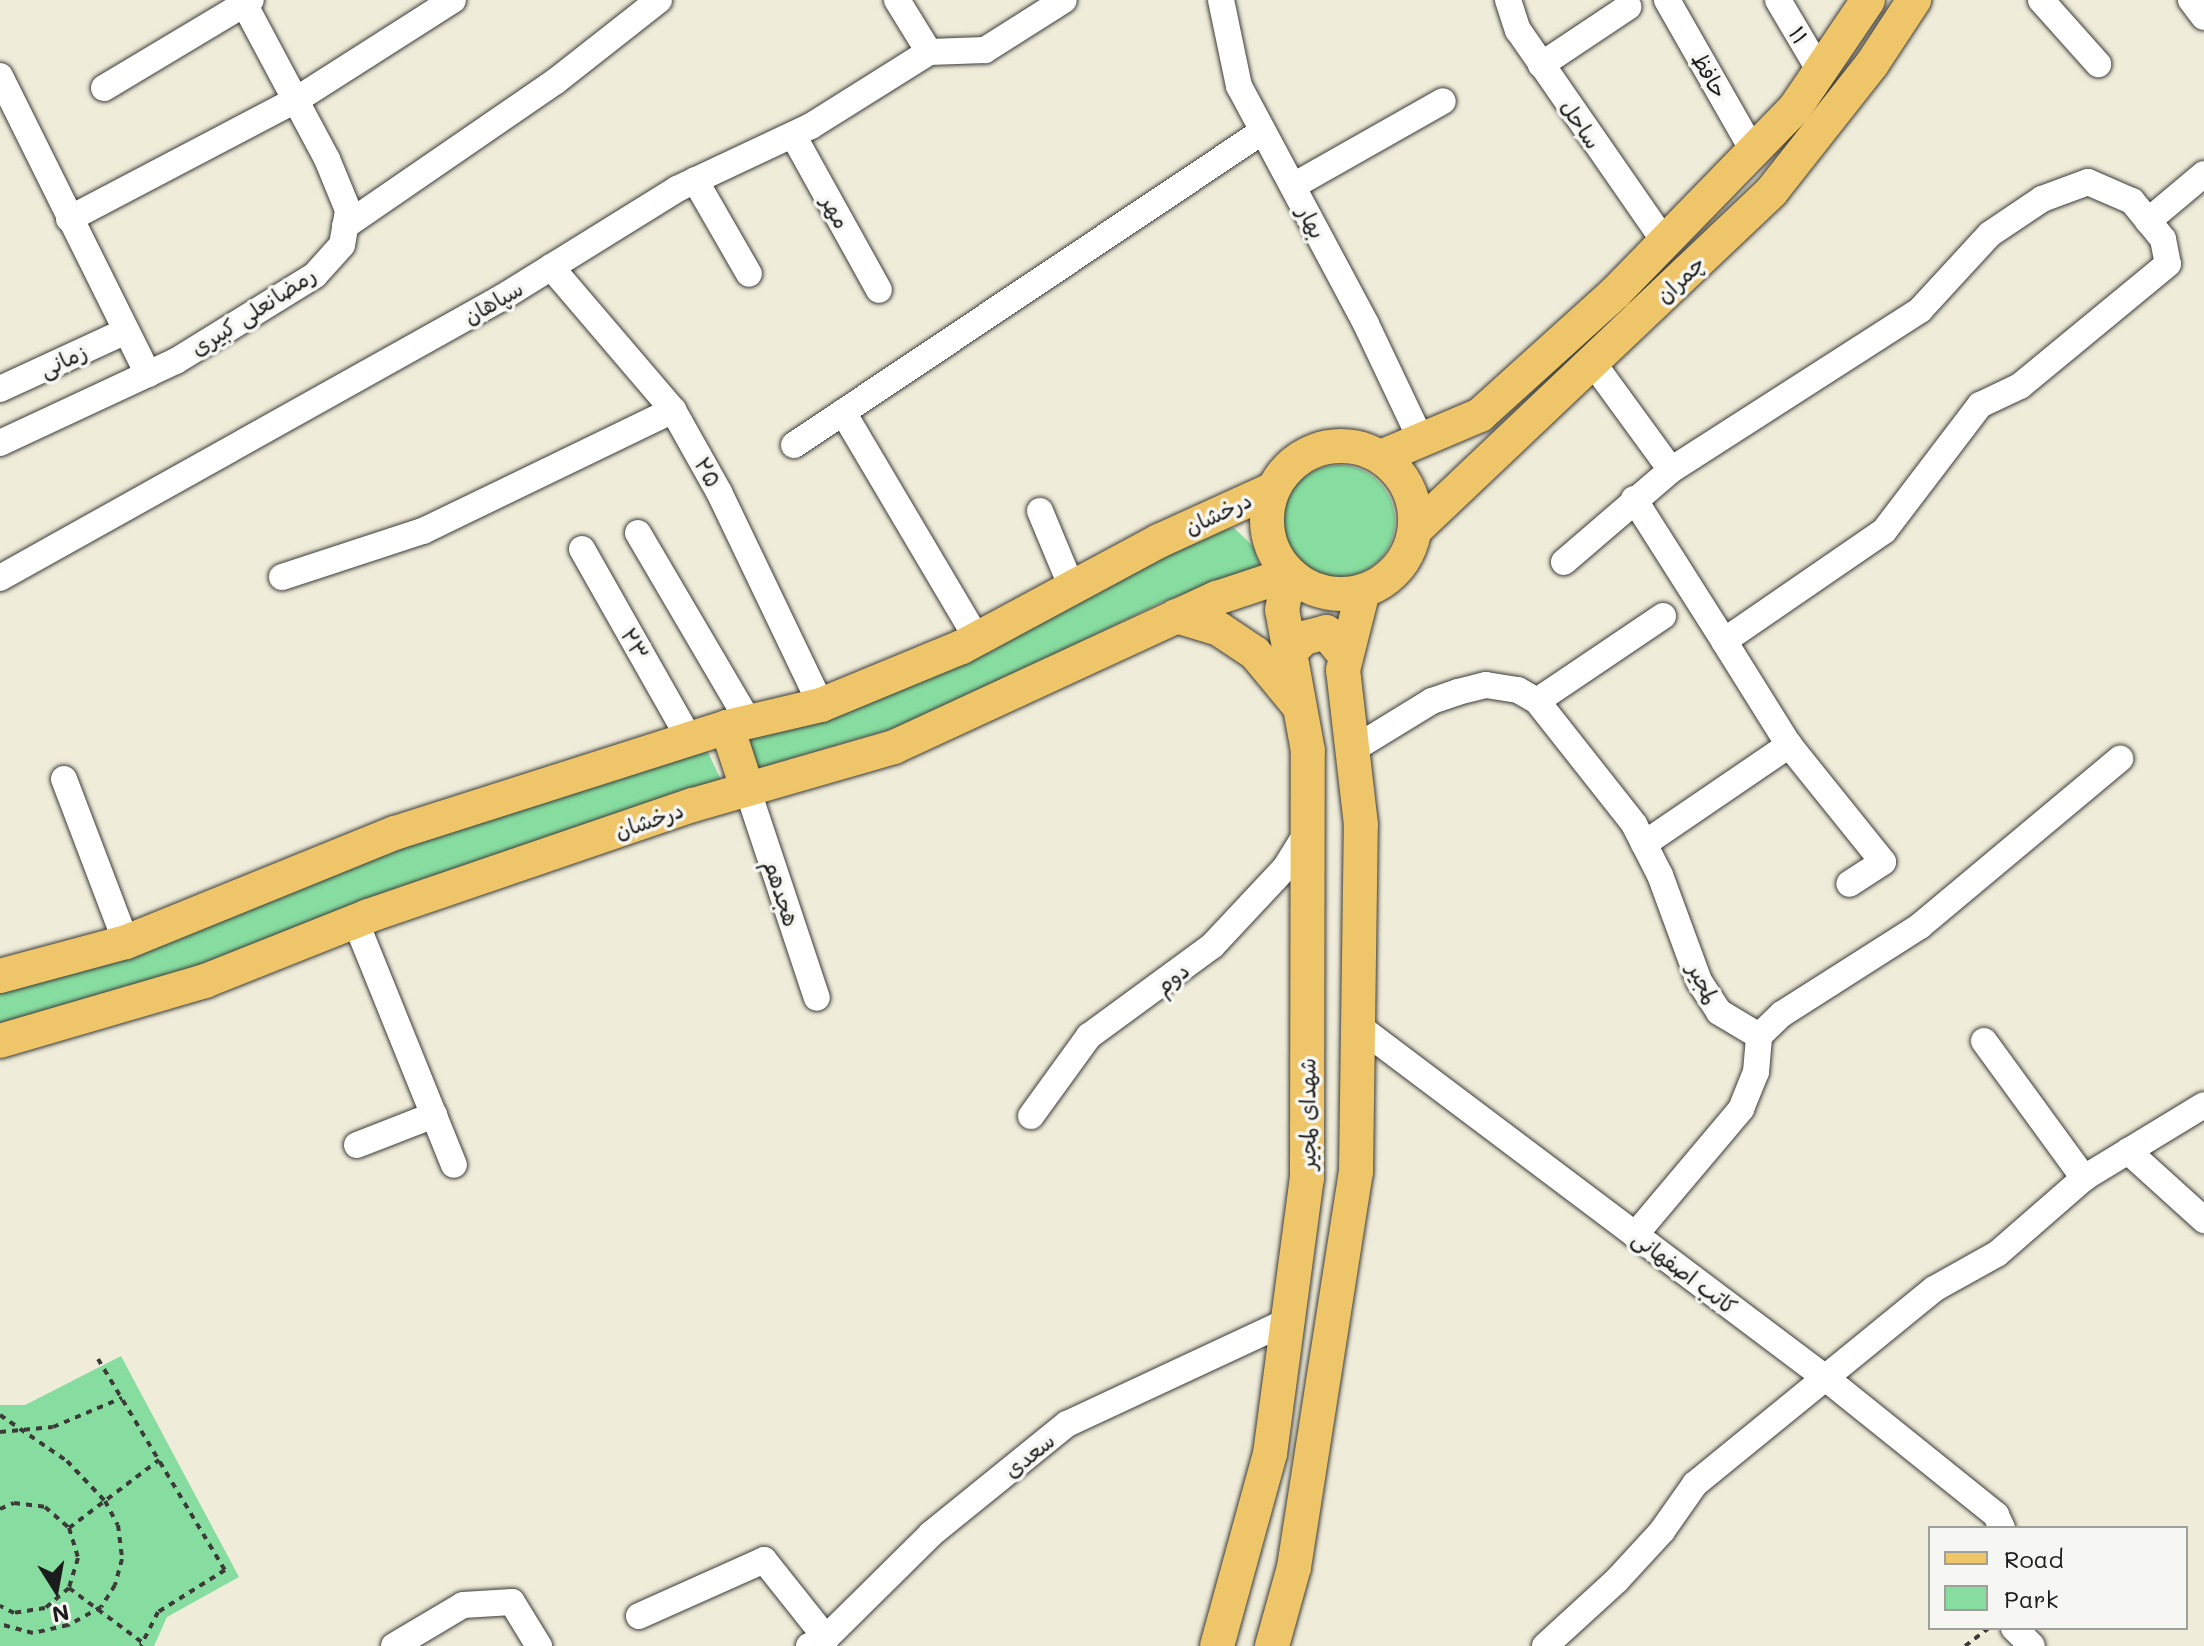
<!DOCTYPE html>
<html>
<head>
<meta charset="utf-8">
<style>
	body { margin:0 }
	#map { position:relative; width:2204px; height:1646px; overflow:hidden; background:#efecd9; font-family:Mali,"Playpen Sans Arabic",sans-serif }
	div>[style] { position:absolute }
	.green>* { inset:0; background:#87dda0 }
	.round { border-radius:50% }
	.path>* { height:4px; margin-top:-2px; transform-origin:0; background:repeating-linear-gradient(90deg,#3c3b38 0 6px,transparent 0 12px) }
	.roads { filter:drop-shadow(0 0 2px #3c3b38) drop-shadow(0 0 2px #3c3b38) }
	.minor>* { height:26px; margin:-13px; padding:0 13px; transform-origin:13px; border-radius:13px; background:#fff }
	.major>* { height:34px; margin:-17px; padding:0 17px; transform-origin:17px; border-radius:17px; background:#eec569 }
	.major>.ring { margin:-17px; padding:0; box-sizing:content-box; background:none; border:34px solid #eec569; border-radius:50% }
	span { translate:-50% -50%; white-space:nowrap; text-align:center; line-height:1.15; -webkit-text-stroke:7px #f6f6f2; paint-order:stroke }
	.street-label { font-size:22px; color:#1c1c1c }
	.legend { position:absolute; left:1928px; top:1526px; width:260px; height:104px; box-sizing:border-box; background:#f6f6f2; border:2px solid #9f9f9c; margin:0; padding:10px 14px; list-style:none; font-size:24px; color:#1c1c1c }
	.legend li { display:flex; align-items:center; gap:16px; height:40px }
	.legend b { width:40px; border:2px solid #9f9f9c }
	.north { position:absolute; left:16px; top:1550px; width:80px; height:80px; -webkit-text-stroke:6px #f6f6f2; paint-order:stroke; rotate:169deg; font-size:22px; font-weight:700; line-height:32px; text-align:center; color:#1c1c1c }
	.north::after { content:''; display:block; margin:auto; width:28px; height:36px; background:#1c1c1c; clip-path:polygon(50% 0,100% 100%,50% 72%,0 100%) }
</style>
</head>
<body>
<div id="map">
	<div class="green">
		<i class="round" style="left:1283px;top:465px;width:112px;height:112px"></i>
		<i style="clip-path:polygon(1234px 528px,1253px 546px,1260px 567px,1162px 602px,918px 721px,755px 769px,748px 731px,937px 674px,993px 650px,1095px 589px,1204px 534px)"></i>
		<i style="clip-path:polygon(705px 746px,721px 780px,102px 1001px,0 1029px,0 990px,596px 779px)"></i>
		<i style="clip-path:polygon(121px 1356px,239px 1577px,167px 1617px,154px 1646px,0 1646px,0 1405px,25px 1405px)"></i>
	</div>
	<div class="path">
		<i style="left:98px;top:1359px;width:246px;rotate:59deg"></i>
		<i style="left:225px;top:1570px;width:79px;rotate:147.9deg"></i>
		<i style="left:158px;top:1612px;width:38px;rotate:117deg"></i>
		<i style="left:0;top:1415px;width:81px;rotate:34.5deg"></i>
		<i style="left:67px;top:1461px;width:55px;rotate:46.5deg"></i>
		<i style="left:105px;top:1501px;width:27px;rotate:62deg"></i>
		<i style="left:118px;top:1525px;width:34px;rotate:83deg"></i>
		<i style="left:122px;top:1559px;width:27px;rotate:105deg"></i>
		<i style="left:115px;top:1585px;width:26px;rotate:122deg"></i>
		<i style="left:101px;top:1607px;width:38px;rotate:151deg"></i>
		<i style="left:68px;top:1625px;width:36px;rotate:167deg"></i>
		<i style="left:33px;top:1633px;width:34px;rotate:-165deg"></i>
		<i style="left:0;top:1432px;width:53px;rotate:-5.4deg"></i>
		<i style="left:53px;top:1427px;width:75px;rotate:-22.8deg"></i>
		<i style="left:0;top:1509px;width:15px;rotate:-23deg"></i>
		<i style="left:14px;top:1503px;width:31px;rotate:7deg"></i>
		<i style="left:45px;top:1507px;width:32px;rotate:41deg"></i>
		<i style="left:69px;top:1528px;width:31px;rotate:73deg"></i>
		<i style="left:78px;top:1558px;width:31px;rotate:107deg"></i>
		<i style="left:69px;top:1588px;width:31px;rotate:140deg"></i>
		<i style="left:45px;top:1608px;width:31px;rotate:171deg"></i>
		<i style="left:14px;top:1613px;width:16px;rotate:-153deg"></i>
		<i style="left:69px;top:1528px;width:113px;rotate:-37.1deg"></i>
		<i style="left:69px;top:1588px;width:92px;rotate:36.6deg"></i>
		<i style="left:1965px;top:1646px;width:30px;rotate:-37deg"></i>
	</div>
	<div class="roads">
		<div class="minor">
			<i style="left:897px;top:0;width:61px;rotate:58.4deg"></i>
			<i style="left:1221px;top:0;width:88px;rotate:78.2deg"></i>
			<i style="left:1239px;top:86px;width:270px;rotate:61.9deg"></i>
			<i style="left:1366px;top:324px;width:128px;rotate:64.6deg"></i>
			<i style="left:1508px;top:0;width:32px;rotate:72deg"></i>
			<i style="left:1518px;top:30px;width:258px;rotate:55.3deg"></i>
			<i style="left:1667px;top:0;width:174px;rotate:60.3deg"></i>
			<i style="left:1778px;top:0;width:82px;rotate:59.4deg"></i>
			<i style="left:2041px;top:0;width:86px;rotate:48.3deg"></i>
			<i style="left:2191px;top:0;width:21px;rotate:53deg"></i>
			<i style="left:1541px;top:65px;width:105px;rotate:-33.7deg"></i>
			<i style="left:0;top:76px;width:333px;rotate:63.6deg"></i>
			<i style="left:104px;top:88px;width:171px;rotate:-30.9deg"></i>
			<i style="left:793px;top:135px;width:177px;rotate:61deg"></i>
			<i style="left:695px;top:180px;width:108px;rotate:60.1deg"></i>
			<i style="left:1293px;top:186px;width:172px;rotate:-29.5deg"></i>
			<i style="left:69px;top:219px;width:256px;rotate:-27.7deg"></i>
			<i style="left:296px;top:100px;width:186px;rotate:-32.5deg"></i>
			<i style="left:2148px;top:221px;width:73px;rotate:-40deg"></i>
			<i style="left:345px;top:226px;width:256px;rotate:-34.5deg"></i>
			<i style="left:556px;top:81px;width:131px;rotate:-38.2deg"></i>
			<i style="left:551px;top:267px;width:188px;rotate:49.5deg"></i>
			<i style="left:673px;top:410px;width:94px;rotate:60.7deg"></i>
			<i style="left:719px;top:492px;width:236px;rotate:64.4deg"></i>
			<i style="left:1593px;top:363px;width:132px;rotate:53.9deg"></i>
			<i style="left:0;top:389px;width:139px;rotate:-24.7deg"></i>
			<i style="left:843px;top:412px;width:264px;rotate:59.4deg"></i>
			<i style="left:0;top:443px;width:194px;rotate:-25deg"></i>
			<i style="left:176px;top:361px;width:163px;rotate:-31.7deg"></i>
			<i style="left:315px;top:275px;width:40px;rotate:-48deg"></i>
			<i style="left:342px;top:245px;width:36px;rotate:-80deg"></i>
			<i style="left:348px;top:210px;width:55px;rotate:-112.4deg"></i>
			<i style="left:327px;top:159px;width:180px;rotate:-118.1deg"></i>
			<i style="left:794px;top:445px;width:564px;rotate:-33.8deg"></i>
			<i style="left:1634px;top:499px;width:168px;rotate:57.6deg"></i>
			<i style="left:1040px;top:511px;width:83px;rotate:67.4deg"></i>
			<i style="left:638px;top:533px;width:219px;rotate:59.6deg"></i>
			<i style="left:582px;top:549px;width:217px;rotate:60.5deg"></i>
			<i style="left:1564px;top:562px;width:141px;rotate:-40.7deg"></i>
			<i style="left:1671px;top:470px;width:296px;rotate:-32.7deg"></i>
			<i style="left:1920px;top:310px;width:103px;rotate:-47.4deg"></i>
			<i style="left:1990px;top:234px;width:63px;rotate:-33.9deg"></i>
			<i style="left:2042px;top:199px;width:49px;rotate:-20.3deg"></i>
			<i style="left:2088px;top:182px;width:48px;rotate:23.4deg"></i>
			<i style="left:2132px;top:201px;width:49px;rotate:50.8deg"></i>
			<i style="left:2163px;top:239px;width:25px;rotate:79deg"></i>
			<i style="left:2168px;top:264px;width:192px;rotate:140.5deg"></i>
			<i style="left:2020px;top:386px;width:44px;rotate:154.6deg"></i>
			<i style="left:1980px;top:405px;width:158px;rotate:127.3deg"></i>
			<i style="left:1884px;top:531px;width:194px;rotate:145.5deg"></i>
			<i style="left:1724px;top:641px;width:123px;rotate:58deg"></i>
			<i style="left:1789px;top:745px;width:150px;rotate:51.2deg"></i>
			<i style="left:1883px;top:862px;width:40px;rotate:147.1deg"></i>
			<i style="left:282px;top:577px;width:148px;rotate:-18.1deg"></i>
			<i style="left:423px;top:531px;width:278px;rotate:-25.8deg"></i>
			<i style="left:0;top:578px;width:576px;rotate:-29.19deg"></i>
			<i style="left:503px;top:297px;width:205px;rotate:-31.8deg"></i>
			<i style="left:677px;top:189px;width:148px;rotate:-25.2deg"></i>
			<i style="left:811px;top:126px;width:139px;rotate:-32.1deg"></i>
			<i style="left:929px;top:52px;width:56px;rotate:-2deg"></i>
			<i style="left:985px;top:50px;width:93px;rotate:-32.3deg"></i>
			<i style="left:1537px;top:701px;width:152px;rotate:-34deg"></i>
			<i style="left:1352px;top:750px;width:94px;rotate:-31.5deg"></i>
			<i style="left:1432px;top:701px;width:28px;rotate:-19deg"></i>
			<i style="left:1458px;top:692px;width:29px;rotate:-14deg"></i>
			<i style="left:1486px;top:685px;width:32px;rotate:9deg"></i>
			<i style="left:1518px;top:690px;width:22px;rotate:30deg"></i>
			<i style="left:1537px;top:701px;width:157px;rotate:51.7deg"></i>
			<i style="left:1634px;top:824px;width:57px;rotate:63deg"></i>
			<i style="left:1660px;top:875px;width:113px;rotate:69.8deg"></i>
			<i style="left:1699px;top:981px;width:37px;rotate:57deg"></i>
			<i style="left:1719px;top:1012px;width:47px;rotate:31deg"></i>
			<i style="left:1759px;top:1036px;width:32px;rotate:-44deg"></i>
			<i style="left:1782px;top:1014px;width:164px;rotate:-32.5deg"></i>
			<i style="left:1920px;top:926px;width:261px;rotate:-39.9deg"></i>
			<i style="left:64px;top:779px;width:174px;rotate:69.2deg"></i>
			<i style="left:747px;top:788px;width:221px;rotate:71.6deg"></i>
			<i style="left:1644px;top:844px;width:176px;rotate:-34.3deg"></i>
			<i style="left:355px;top:920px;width:264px;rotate:68deg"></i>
			<i style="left:1358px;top:1026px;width:587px;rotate:36.97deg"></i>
			<i style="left:1827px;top:1379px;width:217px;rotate:38.8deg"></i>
			<i style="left:1996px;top:1515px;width:14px;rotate:65deg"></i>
			<i style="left:1984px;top:1041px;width:170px;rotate:53.9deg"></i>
			<i style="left:1031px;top:1116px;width:99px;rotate:-54.1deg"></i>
			<i style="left:1089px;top:1036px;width:152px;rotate:-36.2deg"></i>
			<i style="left:1212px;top:946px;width:107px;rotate:-46.9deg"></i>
			<i style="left:1285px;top:868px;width:44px;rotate:-58.1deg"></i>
			<i style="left:357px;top:1145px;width:83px;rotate:-21.3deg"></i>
			<i style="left:2128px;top:1151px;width:103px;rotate:42.2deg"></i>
			<i style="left:1635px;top:1235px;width:165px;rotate:-49.9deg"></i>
			<i style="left:1741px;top:1109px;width:40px;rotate:-68deg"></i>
			<i style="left:1756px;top:1072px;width:36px;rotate:-85deg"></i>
			<i style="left:639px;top:1616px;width:137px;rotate:-24.1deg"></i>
			<i style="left:764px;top:1560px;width:100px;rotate:51.5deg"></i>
			<i style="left:2014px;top:1628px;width:25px;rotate:45deg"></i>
			<i style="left:394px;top:1646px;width:80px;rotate:-30.7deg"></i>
			<i style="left:463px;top:1605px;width:49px;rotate:-3.5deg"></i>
			<i style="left:512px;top:1602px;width:52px;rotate:58.5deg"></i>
			<i style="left:809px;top:1646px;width:19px;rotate:-25deg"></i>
			<i style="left:826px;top:1638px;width:148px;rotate:-44.7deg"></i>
			<i style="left:931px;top:1534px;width:175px;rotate:-39deg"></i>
			<i style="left:1067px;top:1424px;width:244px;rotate:-25deg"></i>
			<i style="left:1545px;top:1646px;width:98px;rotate:-42.5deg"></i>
			<i style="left:1617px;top:1580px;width:67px;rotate:-47.4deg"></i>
			<i style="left:1662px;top:1531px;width:57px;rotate:-54.9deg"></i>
			<i style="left:1695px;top:1484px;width:308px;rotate:-39.2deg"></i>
			<i style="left:1934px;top:1289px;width:72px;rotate:-29.1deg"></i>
			<i style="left:1997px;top:1254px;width:116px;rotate:-41.1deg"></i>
			<i style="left:2084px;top:1178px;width:140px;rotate:-31.3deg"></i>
		</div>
		<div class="major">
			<i class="ring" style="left:1267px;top:446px;width:114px;height:114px"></i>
			<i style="left:1381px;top:457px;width:108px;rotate:-23deg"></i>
			<i style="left:1480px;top:415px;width:182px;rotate:-42.1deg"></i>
			<i style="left:1615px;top:293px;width:258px;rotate:-45.8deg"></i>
			<i style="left:1795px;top:108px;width:130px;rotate:-55.9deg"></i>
			<i style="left:1415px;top:530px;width:492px;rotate:-43.5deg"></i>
			<i style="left:1772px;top:191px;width:162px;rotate:-51.8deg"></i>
			<i style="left:1872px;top:64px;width:77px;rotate:-56.7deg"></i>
			<i style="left:1176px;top:616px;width:45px;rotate:16.8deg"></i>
			<i style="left:1219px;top:629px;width:43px;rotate:33.7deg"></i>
			<i style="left:1255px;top:653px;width:67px;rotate:50.4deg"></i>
			<i style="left:1290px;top:652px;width:20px;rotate:-45deg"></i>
			<i style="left:1304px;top:638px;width:23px;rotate:-15deg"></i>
			<i style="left:1326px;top:632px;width:32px;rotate:51deg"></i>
			<i style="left:727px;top:727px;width:64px;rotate:71.8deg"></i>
			<i style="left:0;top:976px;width:131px;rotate:-15.1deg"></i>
			<i style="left:126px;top:942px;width:290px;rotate:-22.1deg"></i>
			<i style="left:395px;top:833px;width:349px;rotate:-17.7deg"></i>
			<i style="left:727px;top:727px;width:97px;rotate:-13.2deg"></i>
			<i style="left:821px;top:705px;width:152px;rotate:-22.4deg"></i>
			<i style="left:962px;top:647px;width:224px;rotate:-28.3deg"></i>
			<i style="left:1159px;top:541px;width:125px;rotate:-24.5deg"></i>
			<i style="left:0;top:1041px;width:214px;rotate:-16.3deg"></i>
			<i style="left:205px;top:981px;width:175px;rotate:-21.7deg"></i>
			<i style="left:368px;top:916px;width:343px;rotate:-18.9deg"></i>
			<i style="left:693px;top:805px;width:209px;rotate:-16.1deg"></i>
			<i style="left:894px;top:747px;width:356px;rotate:-24.8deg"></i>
			<i style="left:1217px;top:598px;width:76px;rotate:-18.4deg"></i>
			<i style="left:1217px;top:1646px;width:199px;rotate:-74.6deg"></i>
			<i style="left:1270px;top:1454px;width:278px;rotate:-82.4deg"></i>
			<i style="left:1307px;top:1178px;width:427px;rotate:-89.9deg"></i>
			<i style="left:1308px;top:751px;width:143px;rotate:-100.4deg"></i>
			<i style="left:1282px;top:610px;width:37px;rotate:-79deg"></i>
			<i style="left:1272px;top:1646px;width:82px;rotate:-74.4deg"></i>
			<i style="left:1294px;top:1567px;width:400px;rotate:-81.1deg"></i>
			<i style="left:1356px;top:1172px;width:347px;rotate:-89.2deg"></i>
			<i style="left:1361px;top:825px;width:156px;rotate:-96.6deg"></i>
			<i style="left:1343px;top:670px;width:81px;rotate:-75.8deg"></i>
		</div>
	</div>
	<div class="street-label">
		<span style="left:1799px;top:35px;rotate:59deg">۱۱</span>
		<span style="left:1710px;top:75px;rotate:60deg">حافظ</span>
		<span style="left:1581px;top:124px;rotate:56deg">ساحل</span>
		<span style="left:836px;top:212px;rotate:61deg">مهر</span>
		<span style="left:1312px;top:222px;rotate:62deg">بهار</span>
		<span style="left:1680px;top:279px;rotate:-44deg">چمران</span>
		<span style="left:493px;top:302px;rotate:-30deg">سپاهان</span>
		<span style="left:253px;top:311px;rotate:-33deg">رمضانعلی کبیری</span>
		<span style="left:63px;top:360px;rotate:-25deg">زمانی</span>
		<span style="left:708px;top:472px;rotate:61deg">۲۵</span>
		<span style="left:1218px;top:513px;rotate:-25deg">درخشان</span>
		<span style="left:635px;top:644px;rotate:61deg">۲۳</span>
		<span style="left:649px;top:820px;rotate:-19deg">درخشان</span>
		<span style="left:782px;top:893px;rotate:72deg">هجدهم</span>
		<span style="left:1172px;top:978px;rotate:-38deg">دوم</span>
		<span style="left:1704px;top:983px;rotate:63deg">لمجیر</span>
		<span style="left:1307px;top:1114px;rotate:-90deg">شهدای لمجیر</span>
		<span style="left:1685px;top:1272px;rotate:37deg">کاتب اصفهانی</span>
		<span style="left:1029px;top:1455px;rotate:-39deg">سعدی</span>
	</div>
	<ul class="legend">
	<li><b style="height:10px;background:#eec569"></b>Road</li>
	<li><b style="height:22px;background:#87dda0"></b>Park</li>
	</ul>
	<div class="north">N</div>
</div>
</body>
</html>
